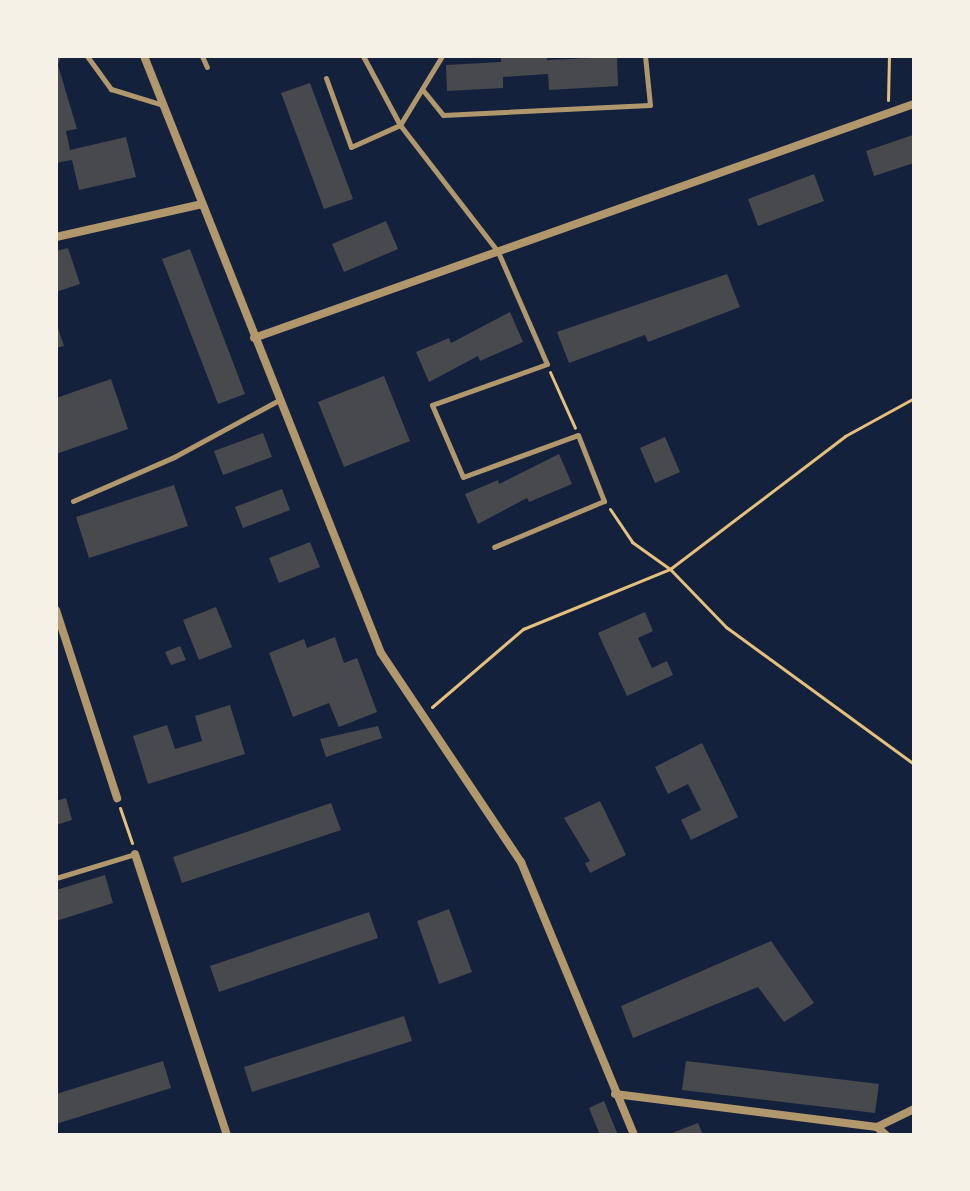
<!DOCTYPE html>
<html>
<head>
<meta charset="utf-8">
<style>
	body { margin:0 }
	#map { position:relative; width:970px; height:1191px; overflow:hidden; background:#14213d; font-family:Overpass,sans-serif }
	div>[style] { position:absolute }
	.building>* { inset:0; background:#48494c }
	.path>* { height:3px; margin:-1.5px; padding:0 1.5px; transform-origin:1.5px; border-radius:1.5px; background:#e5c07b }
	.service>* { height:5px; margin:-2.5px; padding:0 2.5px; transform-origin:2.5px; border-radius:2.5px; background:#b1986c }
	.minor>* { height:8px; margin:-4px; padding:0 4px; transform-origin:4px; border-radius:4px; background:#b1986c }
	span { translate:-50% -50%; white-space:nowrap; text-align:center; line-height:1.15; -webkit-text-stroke:8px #f6f1e7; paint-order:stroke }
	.frame { position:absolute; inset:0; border:58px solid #f6f1e7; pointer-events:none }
</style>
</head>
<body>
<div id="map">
	<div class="building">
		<i style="clip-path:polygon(56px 56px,61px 56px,58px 65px,77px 129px,66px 131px,70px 150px,126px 137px,136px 177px,79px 190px,72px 160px,56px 163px)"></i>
		<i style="clip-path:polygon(501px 56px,547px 56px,547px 60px,617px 57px,618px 86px,549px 90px,548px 74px,503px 77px,503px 88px,447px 91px,446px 65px,501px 62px)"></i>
		<i style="clip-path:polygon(310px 83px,353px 199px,324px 209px,281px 93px)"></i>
		<i style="clip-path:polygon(913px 135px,914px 163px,874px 176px,866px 151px)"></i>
		<i style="clip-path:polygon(814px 174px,824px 201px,758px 226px,748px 199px)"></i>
		<i style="clip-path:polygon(386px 221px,398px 249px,344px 272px,332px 244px)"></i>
		<i style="clip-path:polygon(68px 248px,80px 284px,56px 292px,56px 251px)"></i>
		<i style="clip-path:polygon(190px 249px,245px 394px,218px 404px,162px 259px)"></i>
		<i style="clip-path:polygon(727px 274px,740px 307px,648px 342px,645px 335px,569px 363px,557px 332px)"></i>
		<i style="clip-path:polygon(510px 312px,523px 342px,480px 361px,478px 356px,429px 382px,416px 352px,449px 338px,451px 343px)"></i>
		<i style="clip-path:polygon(56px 322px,64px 346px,56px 348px)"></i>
		<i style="clip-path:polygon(384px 376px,410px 441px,344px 467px,318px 402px)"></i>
		<i style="clip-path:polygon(111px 379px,128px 429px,56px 454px,56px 398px)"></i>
		<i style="clip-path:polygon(263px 433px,272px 457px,223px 475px,214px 451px)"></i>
		<i style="clip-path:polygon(665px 437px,680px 472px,655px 483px,640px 448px)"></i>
		<i style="clip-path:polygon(559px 454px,572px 484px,529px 502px,527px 498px,478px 524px,465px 494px,498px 480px,499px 484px)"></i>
		<i style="clip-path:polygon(174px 485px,188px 526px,89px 558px,76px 517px)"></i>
		<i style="clip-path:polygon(282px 489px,290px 510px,243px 528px,235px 507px)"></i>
		<i style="clip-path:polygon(310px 542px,320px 567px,279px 583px,269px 558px)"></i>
		<i style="clip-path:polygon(216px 607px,232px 647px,199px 660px,183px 620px)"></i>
		<i style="clip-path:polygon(645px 612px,653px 631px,638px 638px,652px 668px,667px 661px,673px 675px,627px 696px,598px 633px)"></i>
		<i style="clip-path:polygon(335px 637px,344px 663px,357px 658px,377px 712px,339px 727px,329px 703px,293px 717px,269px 653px,304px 639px,307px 648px)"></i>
		<i style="clip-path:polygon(180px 646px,186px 660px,171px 665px,165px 652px)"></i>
		<i style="clip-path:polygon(230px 705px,245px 754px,148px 784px,133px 736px,167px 725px,175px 749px,202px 741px,195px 716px)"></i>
		<i style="clip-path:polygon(378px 726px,382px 738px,326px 757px,320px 739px)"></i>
		<i style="clip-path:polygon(702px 743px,738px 817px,691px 840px,681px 820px,701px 810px,688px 784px,668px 794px,655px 767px)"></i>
		<i style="clip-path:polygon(66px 798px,72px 820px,56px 825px,56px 801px)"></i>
		<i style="clip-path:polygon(600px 801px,626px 855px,590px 873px,585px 863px,590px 861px,564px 818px)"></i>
		<i style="clip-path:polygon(331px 803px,341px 830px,182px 883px,173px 857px)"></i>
		<i style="clip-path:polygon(105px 875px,113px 903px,56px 921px,56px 890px)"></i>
		<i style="clip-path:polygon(449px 909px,472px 972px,439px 984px,417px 921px)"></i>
		<i style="clip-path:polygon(369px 912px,378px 938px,219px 992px,210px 966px)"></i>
		<i style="clip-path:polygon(771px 941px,814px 1003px,784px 1022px,758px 987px,633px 1038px,621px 1006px)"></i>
		<i style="clip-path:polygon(404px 1016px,412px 1041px,252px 1092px,244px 1067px)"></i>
		<i style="clip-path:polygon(163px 1061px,171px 1088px,56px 1124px,56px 1094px)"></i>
		<i style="clip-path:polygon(686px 1061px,879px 1084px,875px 1113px,682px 1090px)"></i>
		<i style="clip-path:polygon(604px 1101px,618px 1135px,600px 1135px,589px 1108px)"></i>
		<i style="clip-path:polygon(698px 1123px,703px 1135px,667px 1135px)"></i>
	</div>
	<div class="path">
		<i style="left:888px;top:100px;width:44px;rotate:-88.7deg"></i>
		<i style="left:550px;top:372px;width:61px;rotate:65.9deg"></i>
		<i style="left:610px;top:509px;width:40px;rotate:56deg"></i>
		<i style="left:632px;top:542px;width:47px;rotate:35.4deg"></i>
		<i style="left:670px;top:569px;width:220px;rotate:-37.2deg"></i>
		<i style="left:845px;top:436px;width:79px;rotate:-28.8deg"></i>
		<i style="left:432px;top:707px;width:120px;rotate:-40.6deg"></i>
		<i style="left:523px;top:629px;width:159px;rotate:-22.2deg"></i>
		<i style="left:670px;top:569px;width:81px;rotate:46deg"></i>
		<i style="left:726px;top:627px;width:233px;rotate:36.1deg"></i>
		<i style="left:120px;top:808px;width:37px;rotate:71deg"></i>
	</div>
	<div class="service">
		<i style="left:87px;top:56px;width:41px;rotate:54deg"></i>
		<i style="left:111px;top:89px;width:54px;rotate:17.1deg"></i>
		<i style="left:202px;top:56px;width:12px;rotate:66deg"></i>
		<i style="left:442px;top:56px;width:81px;rotate:121.3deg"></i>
		<i style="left:400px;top:125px;width:160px;rotate:52.3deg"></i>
		<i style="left:498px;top:252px;width:122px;rotate:66.4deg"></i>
		<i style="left:547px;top:364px;width:122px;rotate:160.4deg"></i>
		<i style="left:432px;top:405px;width:78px;rotate:66.7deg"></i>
		<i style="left:463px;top:477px;width:122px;rotate:-20.1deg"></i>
		<i style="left:578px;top:435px;width:71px;rotate:68.5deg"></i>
		<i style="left:604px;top:501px;width:119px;rotate:157.3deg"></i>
		<i style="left:326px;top:78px;width:73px;rotate:70.1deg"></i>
		<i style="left:351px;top:147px;width:54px;rotate:-24.2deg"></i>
		<i style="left:400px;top:125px;width:78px;rotate:-118.2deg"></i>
		<i style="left:422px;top:89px;width:33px;rotate:51deg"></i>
		<i style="left:443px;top:115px;width:207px;rotate:-2.8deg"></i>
		<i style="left:650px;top:105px;width:49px;rotate:-95.8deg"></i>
		<i style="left:73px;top:501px;width:110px;rotate:-23.5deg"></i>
		<i style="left:174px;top:457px;width:119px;rotate:-28.5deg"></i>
		<i style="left:56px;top:878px;width:83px;rotate:-16.9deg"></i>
	</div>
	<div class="minor">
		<i style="left:144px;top:56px;width:642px;rotate:68.35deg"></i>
		<i style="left:381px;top:653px;width:252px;rotate:56.2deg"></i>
		<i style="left:521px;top:862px;width:295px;rotate:67.5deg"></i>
		<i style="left:56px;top:237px;width:150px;rotate:-12.7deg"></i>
		<i style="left:254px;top:338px;width:700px;rotate:-19.52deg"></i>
		<i style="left:56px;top:610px;width:198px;rotate:72deg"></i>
		<i style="left:135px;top:854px;width:296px;rotate:71.9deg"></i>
		<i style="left:615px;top:1094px;width:264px;rotate:7.2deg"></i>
		<i style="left:877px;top:1127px;width:12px;rotate:42deg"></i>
		<i style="left:877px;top:1127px;width:41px;rotate:-25.9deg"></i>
	</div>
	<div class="frame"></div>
</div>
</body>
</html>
